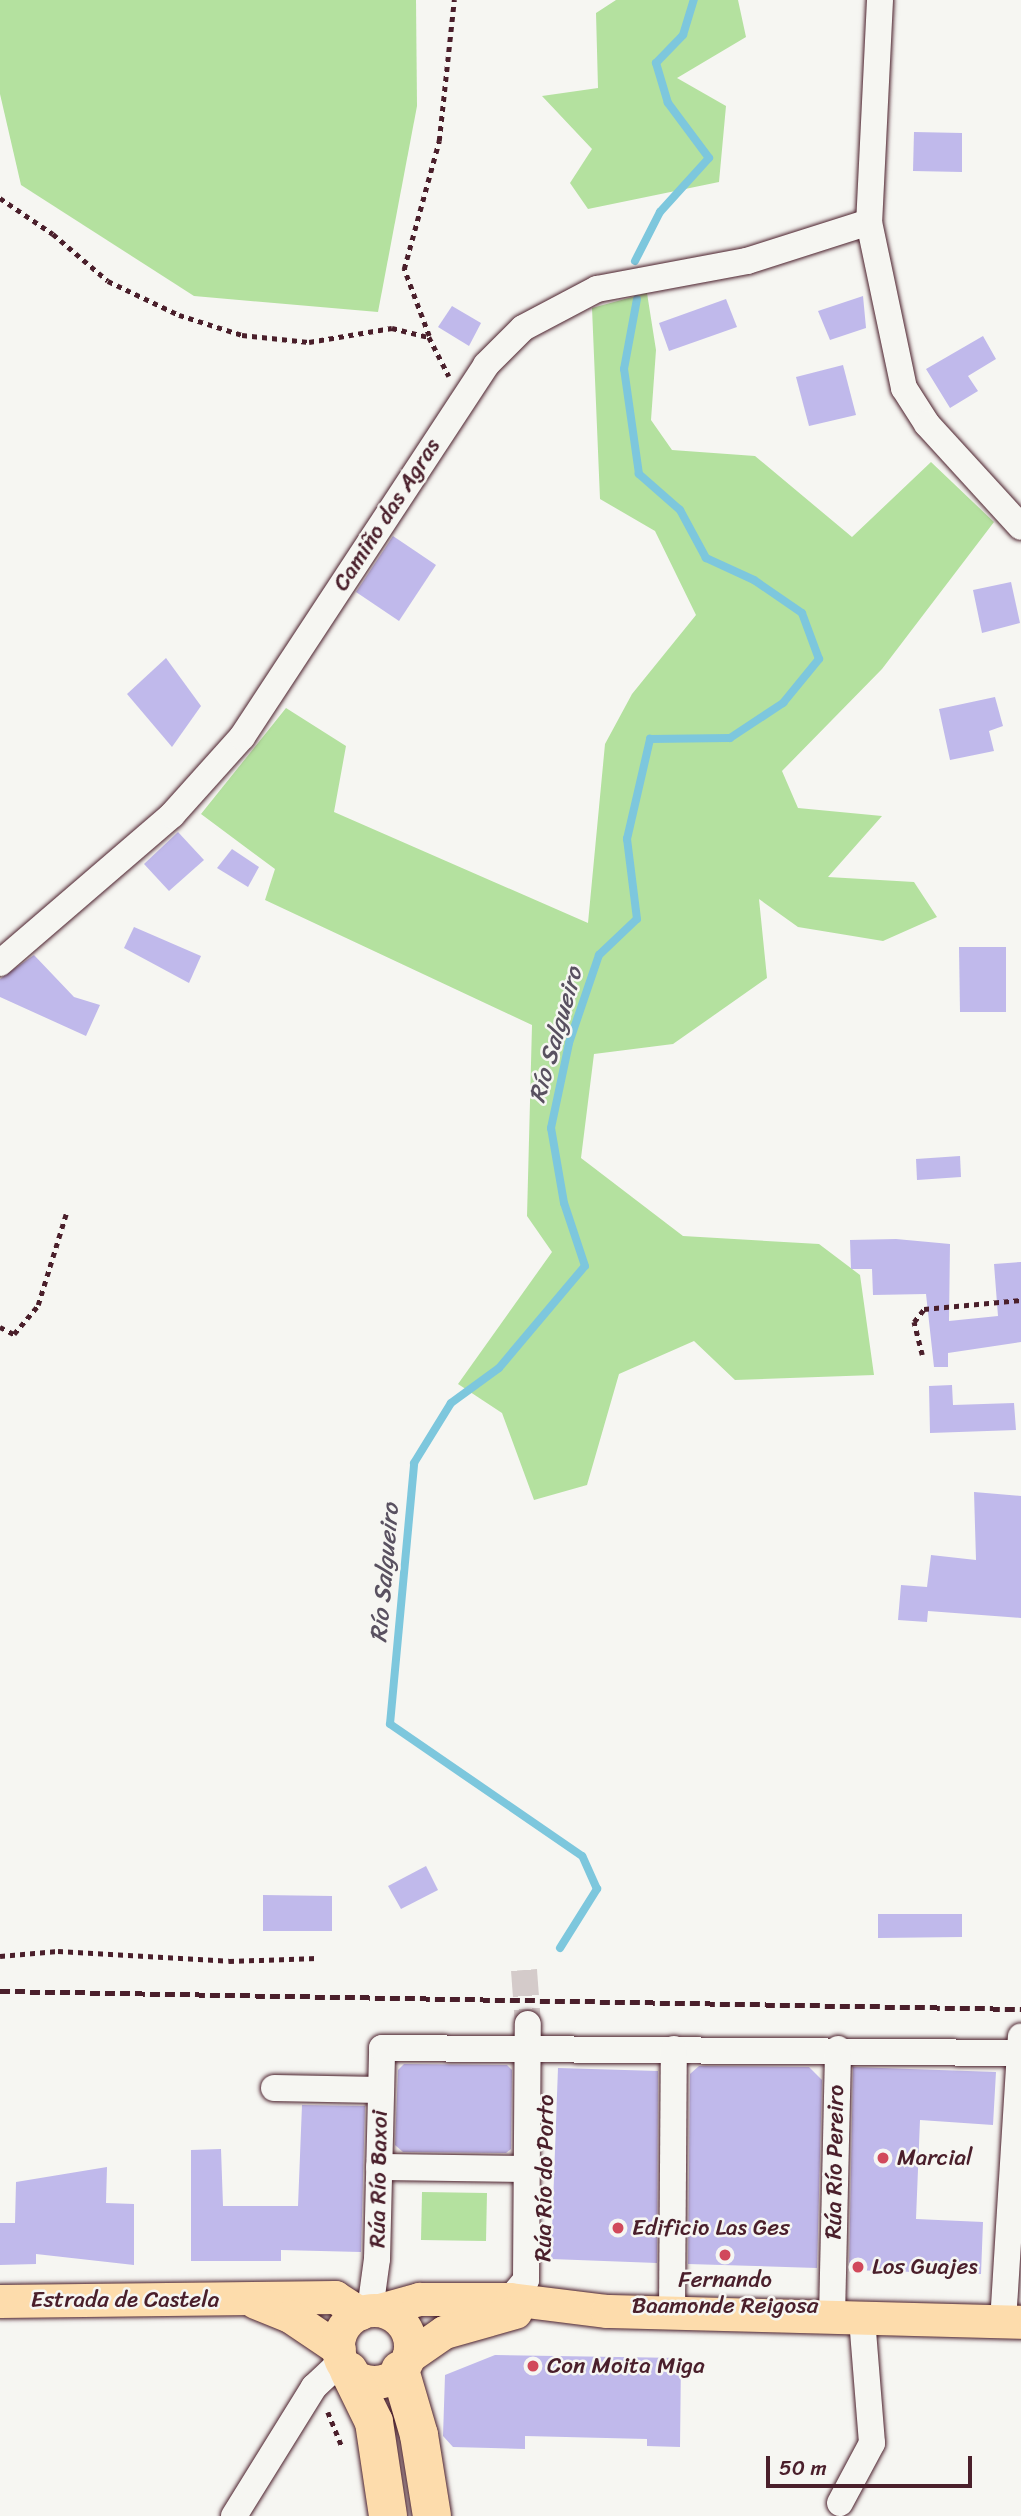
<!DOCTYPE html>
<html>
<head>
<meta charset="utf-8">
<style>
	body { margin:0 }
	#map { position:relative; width:1021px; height:2516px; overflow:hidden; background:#f6f6f2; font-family:Sriracha,sans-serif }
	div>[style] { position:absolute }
	.green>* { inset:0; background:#b4e19f }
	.stream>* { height:8px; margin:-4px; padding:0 4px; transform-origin:4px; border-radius:4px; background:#7dc7dd }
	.building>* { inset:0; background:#c0b9eb }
	.minor-tunnel>* { height:26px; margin-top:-13px; transform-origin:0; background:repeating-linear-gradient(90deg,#d4cbca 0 26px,transparent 0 39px) }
	.path>* { height:4.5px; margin-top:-2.25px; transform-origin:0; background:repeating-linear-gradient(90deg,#4a1f2b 0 5px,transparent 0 10px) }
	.roads { filter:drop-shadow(0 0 2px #4a1f2b) drop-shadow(0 0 2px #4a1f2b) }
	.minor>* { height:26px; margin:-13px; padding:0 13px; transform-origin:13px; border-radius:13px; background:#f6f6f2 }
	.major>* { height:33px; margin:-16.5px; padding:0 16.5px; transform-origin:16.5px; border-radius:16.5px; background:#fddcac }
	.major>.ring { margin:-16.5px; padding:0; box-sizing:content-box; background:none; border:33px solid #fddcac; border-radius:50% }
	.highway>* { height:38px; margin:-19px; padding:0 19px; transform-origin:19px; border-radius:19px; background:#fddcac }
	.rail>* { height:5px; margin-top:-2.5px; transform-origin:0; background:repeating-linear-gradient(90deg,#4a1f2b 0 10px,transparent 0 15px) }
	.dots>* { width:19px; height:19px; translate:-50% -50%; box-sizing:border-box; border:4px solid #f6f6f2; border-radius:50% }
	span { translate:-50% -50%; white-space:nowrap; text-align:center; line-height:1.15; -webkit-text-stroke:5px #f6f6f2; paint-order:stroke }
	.street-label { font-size:23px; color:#4a1f2b }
	.poi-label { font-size:23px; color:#4a1f2b }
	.left { translate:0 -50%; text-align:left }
	.water-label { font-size:24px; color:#595160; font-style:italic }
	.scale { position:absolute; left:766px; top:2456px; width:206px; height:32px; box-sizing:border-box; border:4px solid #4a1f2b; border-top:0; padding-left:9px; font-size:21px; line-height:24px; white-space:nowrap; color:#4a1f2b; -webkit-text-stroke:5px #f6f6f2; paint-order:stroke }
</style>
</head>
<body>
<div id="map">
	<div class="green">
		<i style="clip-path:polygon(0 0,416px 0,417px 106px,378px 312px,194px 296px,21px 185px,0 94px)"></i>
		<i style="clip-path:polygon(616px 0,738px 0,746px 37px,677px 78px,726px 106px,719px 182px,588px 209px,570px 183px,592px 149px,542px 96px,598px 88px,596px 13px)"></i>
		<i style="clip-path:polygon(647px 293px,656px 350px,651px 420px,672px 450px,755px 456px,852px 537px,931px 462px,994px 522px,882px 669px,782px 771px,798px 808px,882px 816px,828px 877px,914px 882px,937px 917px,883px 941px,798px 927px,759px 899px,767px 978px,673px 1044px,594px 1054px,581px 1158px,683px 1236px,819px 1244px,860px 1275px,874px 1375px,735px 1380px,694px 1341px,619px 1374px,587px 1485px,534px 1500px,502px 1413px,458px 1384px,552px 1252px,527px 1216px,532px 1025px,265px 900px,275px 869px,201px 814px,286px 708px,346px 746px,334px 812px,588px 923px,605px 744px,632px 694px,696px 615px,655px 531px,600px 499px,592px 308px)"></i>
		<i style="clip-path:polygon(422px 2192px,487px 2193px,486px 2241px,421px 2240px)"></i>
	</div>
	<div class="stream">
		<i style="left:635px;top:261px;width:55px;rotate:-63deg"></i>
		<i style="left:660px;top:212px;width:73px;rotate:-47.8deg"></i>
		<i style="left:709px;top:158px;width:69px;rotate:-126.7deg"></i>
		<i style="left:668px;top:103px;width:42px;rotate:-106.7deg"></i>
		<i style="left:656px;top:63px;width:39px;rotate:-46deg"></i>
		<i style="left:683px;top:35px;width:37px;rotate:-73deg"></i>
		<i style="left:560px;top:1948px;width:70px;rotate:-57.9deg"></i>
		<i style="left:597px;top:1889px;width:36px;rotate:-114deg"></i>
		<i style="left:582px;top:1856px;width:233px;rotate:-145.5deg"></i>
		<i style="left:390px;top:1724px;width:262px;rotate:-84.7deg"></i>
		<i style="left:414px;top:1463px;width:70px;rotate:-58.3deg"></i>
		<i style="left:451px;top:1403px;width:59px;rotate:-36.1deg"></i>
		<i style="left:499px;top:1368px;width:133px;rotate:-49.9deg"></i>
		<i style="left:585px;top:1266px;width:66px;rotate:-108.4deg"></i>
		<i style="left:564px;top:1203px;width:76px;rotate:-99.8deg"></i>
		<i style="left:551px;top:1128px;width:87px;rotate:-78deg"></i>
		<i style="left:569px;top:1043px;width:93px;rotate:-71.2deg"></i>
		<i style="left:599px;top:955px;width:52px;rotate:-43.5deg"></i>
		<i style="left:637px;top:919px;width:81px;rotate:-97.1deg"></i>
		<i style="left:627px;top:839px;width:103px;rotate:-77deg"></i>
		<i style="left:650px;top:739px;width:80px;rotate:-0.7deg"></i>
		<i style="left:730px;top:738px;width:64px;rotate:-33.4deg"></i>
		<i style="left:783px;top:703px;width:57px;rotate:-50.7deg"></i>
		<i style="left:819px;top:659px;width:49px;rotate:-110.3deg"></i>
		<i style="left:802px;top:613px;width:58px;rotate:-145.5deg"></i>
		<i style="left:754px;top:580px;width:53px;rotate:-155.4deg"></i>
		<i style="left:706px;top:558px;width:55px;rotate:-118.4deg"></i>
		<i style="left:680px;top:510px;width:55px;rotate:-138.7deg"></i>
		<i style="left:639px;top:474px;width:106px;rotate:-98.1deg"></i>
		<i style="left:624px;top:369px;width:71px;rotate:-79.5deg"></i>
	</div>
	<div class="building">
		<i style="clip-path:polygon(914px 132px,962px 133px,962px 172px,913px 171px)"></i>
		<i style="clip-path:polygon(863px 296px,866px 328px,830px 340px,818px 311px)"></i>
		<i style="clip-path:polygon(726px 299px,737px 327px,669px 351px,659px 323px)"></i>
		<i style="clip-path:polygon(452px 306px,481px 323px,469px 346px,438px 327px)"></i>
		<i style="clip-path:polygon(983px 336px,996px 359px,968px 376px,978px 391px,950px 408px,926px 369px)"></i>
		<i style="clip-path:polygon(843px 365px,856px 415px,809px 426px,796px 377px)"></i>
		<i style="clip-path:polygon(393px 536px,436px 565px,399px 621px,356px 592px)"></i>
		<i style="clip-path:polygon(1011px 582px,1020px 623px,982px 633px,973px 590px)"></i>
		<i style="clip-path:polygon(166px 658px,201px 706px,172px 747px,127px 694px)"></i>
		<i style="clip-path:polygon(995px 697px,1003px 726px,989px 731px,994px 751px,950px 760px,939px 709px)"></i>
		<i style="clip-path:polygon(178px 832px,204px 860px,169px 891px,144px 864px)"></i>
		<i style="clip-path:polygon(232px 849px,259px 867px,248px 887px,217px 868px)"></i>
		<i style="clip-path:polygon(134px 927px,201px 956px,189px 983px,124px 948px)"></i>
		<i style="clip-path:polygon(959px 947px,1006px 947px,1006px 1012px,960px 1012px)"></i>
		<i style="clip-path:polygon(34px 955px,74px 997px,100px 1005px,86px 1036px,0 997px,0 979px)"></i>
		<i style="clip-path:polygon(960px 1156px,961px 1177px,917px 1180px,916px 1159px)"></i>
		<i style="clip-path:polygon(896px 1239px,950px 1244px,949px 1321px,998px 1316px,994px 1264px,1021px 1262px,1021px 1342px,948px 1353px,948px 1367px,934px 1367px,926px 1294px,873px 1295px,872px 1269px,851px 1269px,850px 1240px)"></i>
		<i style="clip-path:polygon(952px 1385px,953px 1405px,1014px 1403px,1016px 1430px,930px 1433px,929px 1386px)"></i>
		<i style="clip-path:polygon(974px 1492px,1021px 1496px,1021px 1618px,928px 1611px,927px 1622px,898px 1620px,901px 1585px,927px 1587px,931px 1555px,976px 1560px)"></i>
		<i style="clip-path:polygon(426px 1866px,438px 1890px,401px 1909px,388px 1886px)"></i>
		<i style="clip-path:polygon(263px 1895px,332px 1896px,332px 1931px,263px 1931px)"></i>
		<i style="clip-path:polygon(878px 1914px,962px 1914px,962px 1937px,878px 1938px)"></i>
		<i style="clip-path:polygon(404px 2064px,507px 2065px,512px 2070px,511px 2149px,506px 2153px,403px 2152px,395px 2145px,398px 2070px)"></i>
		<i style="clip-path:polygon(699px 2066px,809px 2067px,822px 2080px,817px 2268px,688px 2264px,690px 2074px)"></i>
		<i style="clip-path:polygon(853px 2067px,996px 2072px,993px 2125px,920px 2120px,916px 2219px,983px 2222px,981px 2274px,849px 2270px)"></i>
		<i style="clip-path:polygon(558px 2068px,658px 2071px,657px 2263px,551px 2259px)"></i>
		<i style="clip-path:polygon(302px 2105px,365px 2106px,361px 2252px,281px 2250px,281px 2261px,191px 2261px,191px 2150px,221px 2149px,223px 2206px,298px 2206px)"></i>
		<i style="clip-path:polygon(107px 2167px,106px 2203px,134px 2204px,134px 2265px,36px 2254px,36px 2264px,0 2265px,0 2223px,15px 2223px,16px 2182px)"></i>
		<i style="clip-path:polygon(495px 2355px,681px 2358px,680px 2447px,647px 2446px,647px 2439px,525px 2436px,525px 2449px,453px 2447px,443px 2436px,445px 2375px)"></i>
	</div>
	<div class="minor-tunnel">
		<i style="left:524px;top:1970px;width:54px;rotate:85.8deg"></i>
	</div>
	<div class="path">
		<i style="left:0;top:198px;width:64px;rotate:34.2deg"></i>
		<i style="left:53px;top:234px;width:72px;rotate:40.5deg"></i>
		<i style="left:108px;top:281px;width:79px;rotate:25.6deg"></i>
		<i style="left:179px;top:315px;width:66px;rotate:17.6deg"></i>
		<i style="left:242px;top:335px;width:67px;rotate:6deg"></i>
		<i style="left:309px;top:342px;width:84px;rotate:-9.6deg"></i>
		<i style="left:392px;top:328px;width:38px;rotate:14deg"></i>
		<i style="left:429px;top:337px;width:44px;rotate:62.9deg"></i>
		<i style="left:429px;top:336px;width:72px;rotate:-110.5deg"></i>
		<i style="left:404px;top:269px;width:133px;rotate:-74.7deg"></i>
		<i style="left:439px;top:141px;width:142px;rotate:-83.9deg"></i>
		<i style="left:0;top:1327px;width:16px;rotate:27deg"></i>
		<i style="left:14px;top:1334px;width:38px;rotate:-50deg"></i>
		<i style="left:38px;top:1305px;width:95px;rotate:-72.9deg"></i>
		<i style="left:922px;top:1355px;width:34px;rotate:-104deg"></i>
		<i style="left:914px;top:1322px;width:16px;rotate:-52deg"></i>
		<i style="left:924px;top:1309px;width:97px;rotate:-5.3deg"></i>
		<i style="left:0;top:1956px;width:58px;rotate:-4.9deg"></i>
		<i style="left:58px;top:1951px;width:171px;rotate:3.3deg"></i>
		<i style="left:229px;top:1961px;width:88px;rotate:-2deg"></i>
		<i style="left:328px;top:2412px;width:37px;rotate:68deg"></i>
	</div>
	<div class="roads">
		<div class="minor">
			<i style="left:880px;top:0;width:222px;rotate:92.8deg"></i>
			<i style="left:869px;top:222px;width:170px;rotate:78.1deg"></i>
			<i style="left:904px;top:388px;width:43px;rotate:57.4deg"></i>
			<i style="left:927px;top:424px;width:139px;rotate:47.6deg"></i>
			<i style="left:0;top:963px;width:227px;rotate:-40.7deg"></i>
			<i style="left:172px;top:815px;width:105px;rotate:-48.1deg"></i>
			<i style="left:242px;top:737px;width:445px;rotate:-56.7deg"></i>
			<i style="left:486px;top:365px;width:52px;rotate:-45deg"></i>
			<i style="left:523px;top:328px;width:84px;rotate:-27.8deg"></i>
			<i style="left:597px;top:289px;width:153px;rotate:-10.6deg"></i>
			<i style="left:747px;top:261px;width:128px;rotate:-17.7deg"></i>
			<i style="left:274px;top:2088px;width:107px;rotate:1.1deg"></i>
			<i style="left:379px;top:2167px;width:150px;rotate:0.8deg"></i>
			<i style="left:510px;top:2299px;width:25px;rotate:-50deg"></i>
			<i style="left:526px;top:2280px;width:256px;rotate:-89.6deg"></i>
			<i style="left:370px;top:2310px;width:51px;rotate:-82.2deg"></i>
			<i style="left:377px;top:2259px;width:211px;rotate:-88.6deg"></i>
			<i style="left:382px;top:2048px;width:638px;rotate:0.45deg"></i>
			<i style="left:672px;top:2312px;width:263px;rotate:-89.6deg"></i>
			<i style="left:832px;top:2317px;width:268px;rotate:-88.7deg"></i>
			<i style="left:1003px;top:2322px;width:286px;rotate:-86.4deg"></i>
			<i style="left:840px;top:2503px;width:68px;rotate:-61.9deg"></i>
			<i style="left:872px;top:2443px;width:125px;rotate:-94.6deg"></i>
			<i style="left:234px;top:2516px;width:152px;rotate:-58.2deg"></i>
			<i style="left:314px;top:2387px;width:38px;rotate:-43deg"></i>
		</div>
		<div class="major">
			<i style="left:0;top:2301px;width:335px;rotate:-0.7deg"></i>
			<i style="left:335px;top:2297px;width:30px;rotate:33deg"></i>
			<i style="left:255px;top:2302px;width:38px;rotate:22deg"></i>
			<i style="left:290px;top:2316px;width:59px;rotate:34deg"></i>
			<i style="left:380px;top:2310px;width:41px;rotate:-15.8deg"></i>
			<i style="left:419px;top:2299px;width:91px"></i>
			<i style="left:510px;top:2299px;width:98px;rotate:7.1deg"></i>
			<i style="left:607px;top:2311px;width:414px;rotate:1.5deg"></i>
			<i class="ring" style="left:338px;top:2310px;width:39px;height:39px"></i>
			<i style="left:408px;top:2357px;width:44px;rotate:-34.8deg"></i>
			<i style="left:444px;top:2332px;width:74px;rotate:-15.7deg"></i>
		</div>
		<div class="highway">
			<i style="left:400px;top:2370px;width:68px;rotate:73.7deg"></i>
			<i style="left:419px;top:2435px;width:82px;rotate:80.9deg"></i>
			<i style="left:349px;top:2371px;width:57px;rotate:63.9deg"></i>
			<i style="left:374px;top:2422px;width:95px;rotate:81.5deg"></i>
		</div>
	</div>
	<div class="rail">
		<i style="left:0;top:1991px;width:1021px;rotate:1.01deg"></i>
	</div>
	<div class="dots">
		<i style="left:883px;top:2158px;background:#d1495b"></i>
		<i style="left:618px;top:2228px;background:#d1495b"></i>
		<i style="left:725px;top:2255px;background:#d1495b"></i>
		<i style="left:858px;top:2267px;background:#d1495b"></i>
		<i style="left:533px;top:2366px;background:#d1495b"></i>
	</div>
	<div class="street-label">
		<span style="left:387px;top:515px;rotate:-57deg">Camiño das Agras</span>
		<span style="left:835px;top:2162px;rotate:-89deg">Rúa Río Pereiro</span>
		<span style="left:545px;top:2178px;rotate:-89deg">Rúa Río do Porto</span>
		<span style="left:379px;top:2179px;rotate:-89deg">Rúa Río Baxoi</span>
		<span style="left:125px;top:2300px">Estrada de Castela</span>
	</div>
	<div class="poi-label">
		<span class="left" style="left:897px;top:2158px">Marcial</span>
		<span class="left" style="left:632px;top:2228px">Edificio Las Ges</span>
		<span class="left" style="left:872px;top:2267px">Los Guajes</span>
		<span style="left:725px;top:2293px">Fernando<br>Baamonde Reigosa</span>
		<span class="left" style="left:547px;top:2366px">Con Moita Miga</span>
	</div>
	<div class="water-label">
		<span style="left:556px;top:1035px;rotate:-74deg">Río Salgueiro</span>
		<span style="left:385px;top:1573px;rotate:-85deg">Río Salgueiro</span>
	</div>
	<div class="scale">50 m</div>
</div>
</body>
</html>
